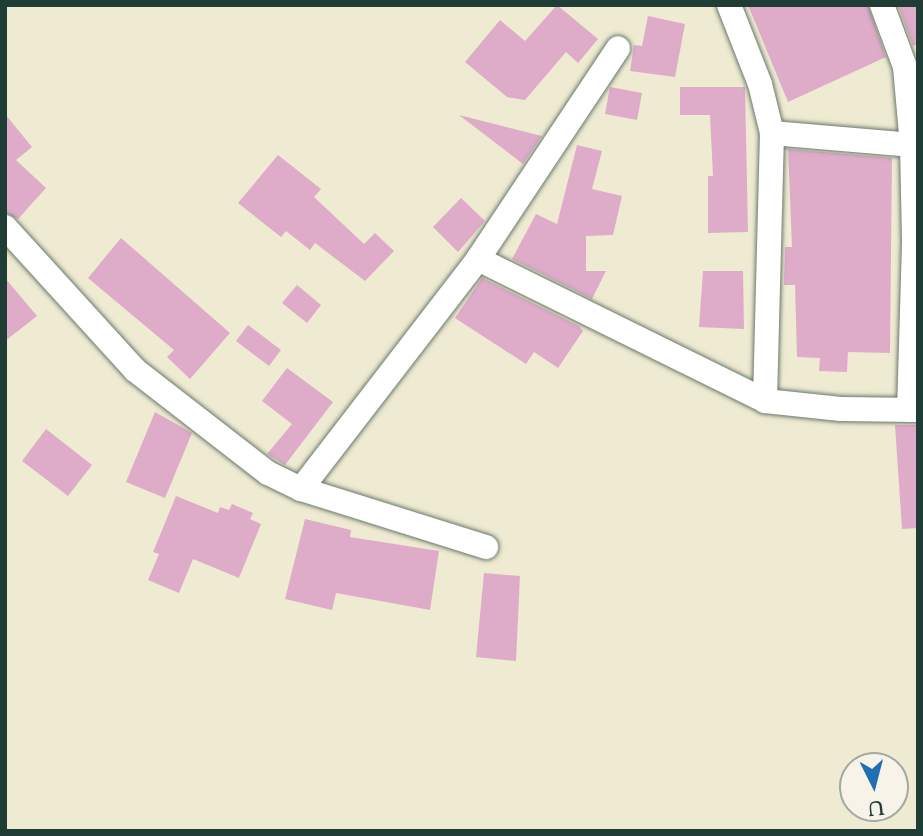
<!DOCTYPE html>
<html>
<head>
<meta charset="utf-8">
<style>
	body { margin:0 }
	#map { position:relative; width:923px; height:836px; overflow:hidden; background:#efead2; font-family:"Sorts Mill Goudy",serif }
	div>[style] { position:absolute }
	.building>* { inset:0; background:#deacc9 }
	.roads { filter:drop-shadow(0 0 2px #687a6b) drop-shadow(0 0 2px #687a6b) }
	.street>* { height:24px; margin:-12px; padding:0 12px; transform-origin:12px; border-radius:12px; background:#fff }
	span { translate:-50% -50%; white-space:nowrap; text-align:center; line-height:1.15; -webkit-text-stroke:5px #f7f3e8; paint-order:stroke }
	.frame { position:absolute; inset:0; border:7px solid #1f3d34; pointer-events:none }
	.north { position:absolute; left:839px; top:752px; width:70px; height:70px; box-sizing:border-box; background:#f7f3e8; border:2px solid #a1aaa0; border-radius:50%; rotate:174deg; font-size:19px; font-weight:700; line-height:28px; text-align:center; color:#1f3d34 }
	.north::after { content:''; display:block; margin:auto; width:24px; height:32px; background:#1f6fb2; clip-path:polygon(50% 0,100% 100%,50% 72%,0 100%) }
</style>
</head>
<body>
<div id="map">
	<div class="building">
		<i style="clip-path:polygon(557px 5px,598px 39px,578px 63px,566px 52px,525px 100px,507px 97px,465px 62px,500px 20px,525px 41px)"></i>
		<i style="clip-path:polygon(748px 5px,868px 5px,886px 57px,788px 102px)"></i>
		<i style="clip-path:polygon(898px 5px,918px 5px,918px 44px,913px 46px)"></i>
		<i style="clip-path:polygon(648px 16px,685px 24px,675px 77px,630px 71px,634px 45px,642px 46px)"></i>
		<i style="clip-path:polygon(610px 87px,642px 93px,637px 120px,605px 114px)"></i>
		<i style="clip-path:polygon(680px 87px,745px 87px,748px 232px,708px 233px,708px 176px,713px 176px,710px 115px,680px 115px)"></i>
		<i style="clip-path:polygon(5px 114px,32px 147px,16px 160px,46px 188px,18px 219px,5px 213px)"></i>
		<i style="clip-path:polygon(459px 115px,542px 136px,523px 164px)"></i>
		<i style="clip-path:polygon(577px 145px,602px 151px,592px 189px,622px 196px,613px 235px,586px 236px,586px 271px,606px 271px,592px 299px,512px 259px,536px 214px,557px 224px)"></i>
		<i style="clip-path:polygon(788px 149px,892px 158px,890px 353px,848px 352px,847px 372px,819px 371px,820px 358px,797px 357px,795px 285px,784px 285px,785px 247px,792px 247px)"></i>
		<i style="clip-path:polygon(278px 155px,321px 189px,314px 197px,364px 244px,375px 233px,394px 251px,365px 281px,315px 243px,310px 250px,286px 231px,281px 237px,238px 203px)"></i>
		<i style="clip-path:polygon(461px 198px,485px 221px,458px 252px,433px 227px)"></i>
		<i style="clip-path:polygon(121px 238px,230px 333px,190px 379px,167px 357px,174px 350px,88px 278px)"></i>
		<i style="clip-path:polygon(703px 271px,743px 271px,744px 329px,699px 327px)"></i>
		<i style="clip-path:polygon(5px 278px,37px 316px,5px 341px)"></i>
		<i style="clip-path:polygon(482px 278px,579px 326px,583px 331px,558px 368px,534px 352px,526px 364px,455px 318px)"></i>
		<i style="clip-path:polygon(297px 285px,321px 305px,307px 323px,282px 303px)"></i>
		<i style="clip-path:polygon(248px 325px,281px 350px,269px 366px,236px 341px)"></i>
		<i style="clip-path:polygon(287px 368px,333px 402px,285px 465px,267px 454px,292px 424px,262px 401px)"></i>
		<i style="clip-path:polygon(155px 412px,192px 433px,165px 498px,126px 482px)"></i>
		<i style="clip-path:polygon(895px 425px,918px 425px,918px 528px,902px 529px)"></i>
		<i style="clip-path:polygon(46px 429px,92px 465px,68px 496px,22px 461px)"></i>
		<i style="clip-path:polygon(176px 496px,218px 513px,220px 507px,229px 510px,232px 504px,253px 513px,250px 519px,261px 524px,239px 578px,193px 559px,179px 593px,148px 580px,159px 554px,153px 552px)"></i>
		<i style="clip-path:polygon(305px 519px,351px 530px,350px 537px,439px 551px,430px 610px,336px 593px,332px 610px,285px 599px)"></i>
		<i style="clip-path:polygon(484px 573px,520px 576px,516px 661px,476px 657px)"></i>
	</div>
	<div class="roads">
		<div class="street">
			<i style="left:729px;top:5px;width:85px;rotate:68.6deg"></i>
			<i style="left:760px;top:84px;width:50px;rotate:76.2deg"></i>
			<i style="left:772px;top:133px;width:268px;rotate:91.5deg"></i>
			<i style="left:882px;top:5px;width:66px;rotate:69.6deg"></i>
			<i style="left:905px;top:67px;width:78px;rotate:84.9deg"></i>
			<i style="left:912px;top:145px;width:98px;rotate:88.8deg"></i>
			<i style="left:914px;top:243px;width:167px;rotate:91.7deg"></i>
			<i style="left:772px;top:133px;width:141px;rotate:4.9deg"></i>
			<i style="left:5px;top:227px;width:193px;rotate:47.7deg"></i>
			<i style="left:135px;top:370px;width:168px;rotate:37.8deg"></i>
			<i style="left:268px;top:473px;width:37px;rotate:26deg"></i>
			<i style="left:301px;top:489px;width:194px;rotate:17.4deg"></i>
			<i style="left:478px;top:259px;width:320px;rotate:26.3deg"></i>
			<i style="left:765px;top:401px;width:76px;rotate:6deg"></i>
			<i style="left:841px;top:409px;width:77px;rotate:0.7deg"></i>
			<i style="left:301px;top:489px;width:290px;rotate:-52.4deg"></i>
			<i style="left:478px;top:259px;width:253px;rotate:-56.4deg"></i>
		</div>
	</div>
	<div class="frame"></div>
	<div class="north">U</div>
</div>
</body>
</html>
